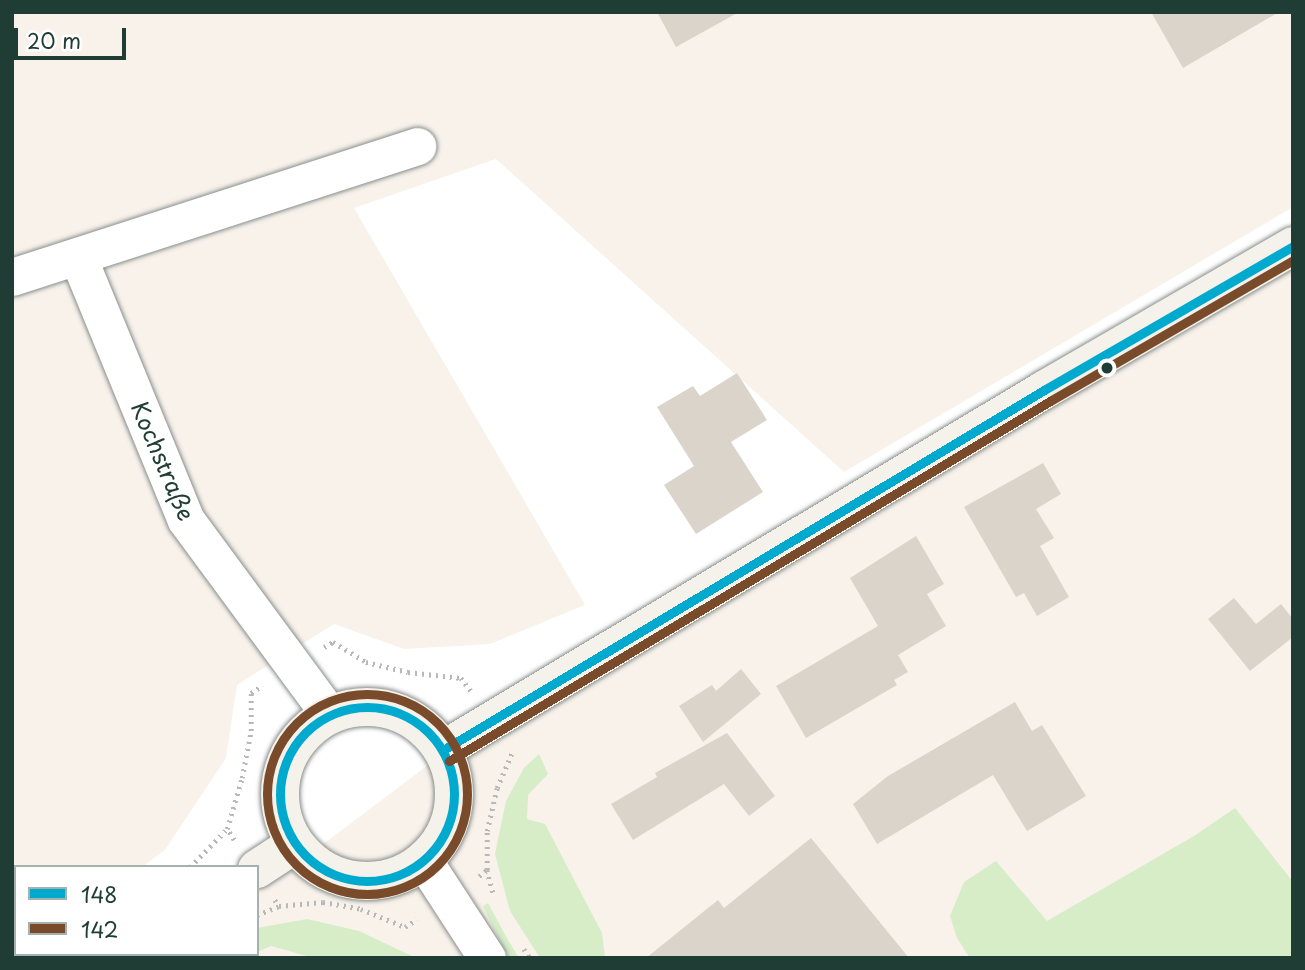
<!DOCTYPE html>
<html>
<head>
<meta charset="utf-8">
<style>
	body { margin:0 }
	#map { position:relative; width:1305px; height:970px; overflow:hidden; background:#fff; font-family:"Playpen Sans",sans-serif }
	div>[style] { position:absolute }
	.built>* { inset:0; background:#f8f2eb }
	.green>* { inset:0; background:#d6edc8 }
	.building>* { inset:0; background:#dad4cb }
	.path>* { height:4.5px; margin-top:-2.25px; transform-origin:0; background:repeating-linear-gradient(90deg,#b6b9b8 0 2px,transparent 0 7px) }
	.roads { filter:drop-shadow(0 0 2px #898f8d) drop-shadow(0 0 2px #898f8d) }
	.minor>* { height:37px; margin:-18.5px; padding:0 18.5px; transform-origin:18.5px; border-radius:18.5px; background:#fff }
	.major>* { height:38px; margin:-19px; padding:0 19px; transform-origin:19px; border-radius:19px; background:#f5f1eb }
	.major>.ring { margin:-19px; padding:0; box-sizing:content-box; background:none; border:38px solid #f5f1eb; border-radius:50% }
	.bus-1>* { height:9px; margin:-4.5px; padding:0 4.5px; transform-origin:4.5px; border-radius:4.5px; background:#00a9ce }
	.bus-1>.ring { margin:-4.5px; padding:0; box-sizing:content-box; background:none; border:9px solid #00a9ce; border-radius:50% }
	.bus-2>* { height:9px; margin:-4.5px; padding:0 4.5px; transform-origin:4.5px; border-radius:4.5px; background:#7a4b2a }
	.bus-2>.ring { margin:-4.5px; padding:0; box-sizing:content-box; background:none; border:9px solid #7a4b2a; border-radius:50% }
	.dots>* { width:19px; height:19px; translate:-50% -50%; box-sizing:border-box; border:4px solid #fff; border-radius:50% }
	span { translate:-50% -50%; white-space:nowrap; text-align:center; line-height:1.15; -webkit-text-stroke:7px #fff; paint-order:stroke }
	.street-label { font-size:23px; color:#1f3d34 }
	.frame { position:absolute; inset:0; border:14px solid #1f3d34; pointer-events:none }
	.legend { position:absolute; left:14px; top:865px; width:245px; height:91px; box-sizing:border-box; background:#fff; border:2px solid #a5b1ae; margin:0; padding:9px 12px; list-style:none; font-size:21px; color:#1f3d34 }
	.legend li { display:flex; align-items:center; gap:14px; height:35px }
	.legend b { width:35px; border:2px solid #a5b1ae }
	.scale { position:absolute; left:14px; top:28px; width:112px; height:32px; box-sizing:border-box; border:4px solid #1f3d34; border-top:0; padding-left:9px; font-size:21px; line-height:24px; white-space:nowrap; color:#1f3d34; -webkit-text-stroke:5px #fff; paint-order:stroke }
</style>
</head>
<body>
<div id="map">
	<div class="built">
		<i style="clip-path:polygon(12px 12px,1293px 12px,1293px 207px,844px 472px,496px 159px,354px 208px,585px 605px,490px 644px,404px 649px,334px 624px,237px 685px,226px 758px,165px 850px,142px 867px,16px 867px,16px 954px,22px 954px,12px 958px)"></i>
		<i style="clip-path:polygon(1293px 254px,1293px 958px,152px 958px,158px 954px,257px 954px,257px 890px,294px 866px,456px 744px)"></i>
	</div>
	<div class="green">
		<i style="clip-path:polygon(539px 754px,548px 774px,528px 795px,527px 819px,545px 824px,602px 933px,605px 958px,540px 958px,510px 911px,495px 854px,506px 801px,524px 768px)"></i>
		<i style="clip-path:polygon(1235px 808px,1293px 882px,1293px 958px,970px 958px,957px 938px,950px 916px,964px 882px,996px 861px,1047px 921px,1194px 836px)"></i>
		<i style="clip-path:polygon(488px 903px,508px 940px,519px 958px,510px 958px,502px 946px,483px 906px)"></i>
		<i style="clip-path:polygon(307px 919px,359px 931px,416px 958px,314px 958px,271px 946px,257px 952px,257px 928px)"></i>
	</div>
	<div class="building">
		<i style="clip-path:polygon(657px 12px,739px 12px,676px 47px)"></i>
		<i style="clip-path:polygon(1151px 12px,1279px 12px,1183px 68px)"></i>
		<i style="clip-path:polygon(737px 373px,767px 420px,731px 442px,763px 492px,696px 534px,664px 485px,694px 466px,657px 407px,693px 386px,700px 396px)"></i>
		<i style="clip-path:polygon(1043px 463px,1061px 494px,1036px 509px,1054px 538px,1040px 546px,1069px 597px,1037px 616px,1024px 593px,1016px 597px,964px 507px)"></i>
		<i style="clip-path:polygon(916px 536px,944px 584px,927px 594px,946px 626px,898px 655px,908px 672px,894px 680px,897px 685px,806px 738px,776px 686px,878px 626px,850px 578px)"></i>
		<i style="clip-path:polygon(1234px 598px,1256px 624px,1281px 604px,1293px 619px,1293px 637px,1250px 671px,1208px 619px)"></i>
		<i style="clip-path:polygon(741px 669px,761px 694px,703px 742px,679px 706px,712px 685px,716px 691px)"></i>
		<i style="clip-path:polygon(1015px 702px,1032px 731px,1042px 725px,1086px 796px,1027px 831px,993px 775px,877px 844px,853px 804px,888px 776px)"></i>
		<i style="clip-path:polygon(727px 733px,775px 796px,749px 816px,724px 784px,633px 840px,611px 804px,657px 777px,655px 773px)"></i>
		<i style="clip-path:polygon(811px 838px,909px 958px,646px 958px,718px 900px,724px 908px)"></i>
	</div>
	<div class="path">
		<i style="left:324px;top:647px;width:10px;rotate:-29deg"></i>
		<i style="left:333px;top:642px;width:39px;rotate:31deg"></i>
		<i style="left:366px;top:662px;width:43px;rotate:13.4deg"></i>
		<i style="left:408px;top:672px;width:53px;rotate:6.5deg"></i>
		<i style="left:461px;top:678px;width:16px;rotate:52deg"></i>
		<i style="left:234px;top:840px;width:13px;rotate:-122deg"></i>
		<i style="left:227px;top:829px;width:53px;rotate:-73.6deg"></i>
		<i style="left:242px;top:778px;width:48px;rotate:-79.2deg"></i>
		<i style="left:251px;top:731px;width:38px;rotate:-90deg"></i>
		<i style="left:251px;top:693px;width:14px;rotate:-34deg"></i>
		<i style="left:190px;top:867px;width:53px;rotate:-45.8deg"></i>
		<i style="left:487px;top:870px;width:27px;rotate:75deg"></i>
		<i style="left:479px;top:876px;width:10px;rotate:-37deg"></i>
		<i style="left:487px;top:870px;width:39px;rotate:-90deg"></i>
		<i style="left:487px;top:831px;width:44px;rotate:-76.9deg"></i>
		<i style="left:497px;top:788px;width:38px;rotate:-67deg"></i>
		<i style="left:275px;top:900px;width:7px;rotate:56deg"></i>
		<i style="left:279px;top:906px;width:44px;rotate:-5.2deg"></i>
		<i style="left:323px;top:902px;width:39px;rotate:10deg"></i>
		<i style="left:361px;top:909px;width:48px;rotate:22.2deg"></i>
		<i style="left:405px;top:927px;width:14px;rotate:-34deg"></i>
		<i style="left:257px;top:915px;width:24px;rotate:-22deg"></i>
		<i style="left:524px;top:949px;width:11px;rotate:56deg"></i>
		<i style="left:71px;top:958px;width:6px;rotate:-45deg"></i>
		<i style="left:170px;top:958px;width:7px;rotate:-34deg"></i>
	</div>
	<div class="roads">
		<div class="minor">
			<i style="left:78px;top:257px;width:284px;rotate:67.7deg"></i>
			<i style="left:186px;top:520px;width:241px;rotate:53.6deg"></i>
			<i style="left:12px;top:277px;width:426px;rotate:-17.9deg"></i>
			<i style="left:424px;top:861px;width:116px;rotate:57deg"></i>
		</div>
		<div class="major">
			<i class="ring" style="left:280px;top:707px;width:136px;height:136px"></i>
			<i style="left:443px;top:750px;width:701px;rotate:-30.92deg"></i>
			<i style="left:1044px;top:390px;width:288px;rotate:-30deg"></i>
			<i style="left:257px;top:869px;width:45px;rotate:-33.3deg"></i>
			<i style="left:121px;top:958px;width:7px;rotate:-34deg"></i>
		</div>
	</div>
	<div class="bus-1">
		<i class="ring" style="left:280px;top:707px;width:165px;height:165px"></i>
		<i style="left:443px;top:750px;width:701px;rotate:-30.92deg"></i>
		<i style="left:1044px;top:390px;width:288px;rotate:-30deg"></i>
	</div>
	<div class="bus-2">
		<i class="ring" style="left:267px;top:694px;width:191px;height:191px"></i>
		<i style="left:449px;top:761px;width:701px;rotate:-30.92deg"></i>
		<i style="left:1050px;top:401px;width:281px;rotate:-30.1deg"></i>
	</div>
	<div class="dots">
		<i style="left:1107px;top:368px;background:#1f3d34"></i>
	</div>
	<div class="street-label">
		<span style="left:163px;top:461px;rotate:67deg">Kochstraße</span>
	</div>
	<div class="frame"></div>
	<ul class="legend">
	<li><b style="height:9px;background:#00a9ce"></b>148</li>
	<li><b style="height:9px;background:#7a4b2a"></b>142</li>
	</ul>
	<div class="scale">20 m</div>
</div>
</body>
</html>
